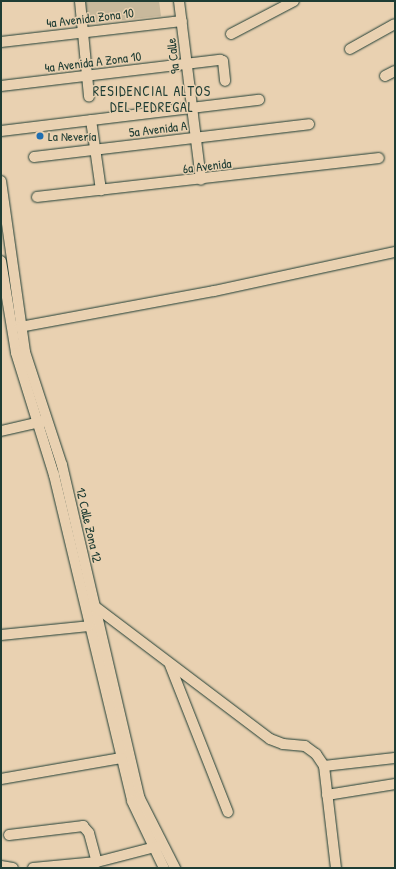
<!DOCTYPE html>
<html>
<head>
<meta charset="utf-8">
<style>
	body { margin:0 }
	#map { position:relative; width:396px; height:869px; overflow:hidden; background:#e9d1b1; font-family:"Patrick Hand",sans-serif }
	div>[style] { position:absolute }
	.green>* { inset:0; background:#c8b99c }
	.roads { filter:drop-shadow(0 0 1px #1f3d34) drop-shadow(0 0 1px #1f3d34) }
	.minor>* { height:10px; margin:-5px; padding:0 5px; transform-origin:5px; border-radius:5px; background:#e9d1b1 }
	.dots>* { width:11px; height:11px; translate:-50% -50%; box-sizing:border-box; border:2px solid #e9d1b1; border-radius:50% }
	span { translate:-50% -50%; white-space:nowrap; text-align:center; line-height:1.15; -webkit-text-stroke:3px #e9d1b1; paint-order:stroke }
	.street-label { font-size:13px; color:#1f3d34 }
	.poi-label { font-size:13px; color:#1f3d34 }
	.left { translate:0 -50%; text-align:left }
	.neighbourhood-label { font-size:14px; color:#1f3d34; letter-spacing:1px }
	.frame { position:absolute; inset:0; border:2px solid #1f3d34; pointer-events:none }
</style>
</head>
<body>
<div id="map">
	<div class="green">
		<i style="clip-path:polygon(82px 1px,159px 1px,161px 16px,85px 24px)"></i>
	</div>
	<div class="roads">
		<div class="minor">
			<i style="left:80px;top:1px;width:96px;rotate:84.6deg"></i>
			<i style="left:179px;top:1px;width:180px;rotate:83deg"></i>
			<i style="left:231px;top:34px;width:71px;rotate:-27.6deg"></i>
			<i style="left:1px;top:42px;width:182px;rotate:-6.6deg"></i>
			<i style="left:350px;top:49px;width:51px;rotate:-29.1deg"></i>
			<i style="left:385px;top:76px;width:11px;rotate:-27deg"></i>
			<i style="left:1px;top:86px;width:221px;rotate:-6.8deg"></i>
			<i style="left:220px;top:60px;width:3px;rotate:18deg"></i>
			<i style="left:223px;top:61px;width:20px;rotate:84deg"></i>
			<i style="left:91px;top:120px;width:71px;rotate:81.9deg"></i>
			<i style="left:1px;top:131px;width:260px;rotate:-6.9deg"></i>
			<i style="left:34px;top:157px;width:277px;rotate:-6.8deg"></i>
			<i style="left:1px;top:181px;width:173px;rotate:82deg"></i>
			<i style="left:25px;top:352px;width:119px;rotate:71.9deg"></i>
			<i style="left:62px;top:465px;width:341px;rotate:76.9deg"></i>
			<i style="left:139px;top:797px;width:80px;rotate:63.1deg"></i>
			<i style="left:37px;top:197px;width:344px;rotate:-6.5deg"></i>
			<i style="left:1px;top:261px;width:93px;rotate:80.7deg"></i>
			<i style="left:16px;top:353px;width:128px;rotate:72.7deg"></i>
			<i style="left:54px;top:475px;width:335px;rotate:76.5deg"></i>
			<i style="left:132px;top:801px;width:74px;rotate:64.5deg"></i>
			<i style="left:20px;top:327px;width:197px;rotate:-10.5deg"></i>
			<i style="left:214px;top:291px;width:185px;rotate:-12.2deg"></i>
			<i style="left:1px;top:431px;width:44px;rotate:-13.1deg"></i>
			<i style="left:93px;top:605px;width:222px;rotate:37.1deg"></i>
			<i style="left:270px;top:739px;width:14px;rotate:21deg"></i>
			<i style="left:283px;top:744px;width:22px;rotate:5deg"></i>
			<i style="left:305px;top:746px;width:14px;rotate:36deg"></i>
			<i style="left:316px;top:754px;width:14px;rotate:56deg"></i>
			<i style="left:324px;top:766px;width:103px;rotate:83.3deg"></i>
			<i style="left:1px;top:635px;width:88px;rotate:-5.8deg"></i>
			<i style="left:170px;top:665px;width:158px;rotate:68.5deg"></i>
			<i style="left:324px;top:766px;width:71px;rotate:-6.4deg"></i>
			<i style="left:1px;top:779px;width:122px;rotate:-9.9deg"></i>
			<i style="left:327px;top:795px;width:69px;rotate:-9.2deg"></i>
			<i style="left:9px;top:835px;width:75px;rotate:-6.9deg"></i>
			<i style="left:83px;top:826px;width:9px;rotate:49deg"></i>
			<i style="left:89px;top:833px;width:30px;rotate:75deg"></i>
			<i style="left:1px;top:866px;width:12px;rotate:9deg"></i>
			<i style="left:33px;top:868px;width:64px;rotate:-5.4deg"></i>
			<i style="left:97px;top:862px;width:64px;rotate:-14.5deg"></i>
		</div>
	</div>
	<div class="dots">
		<i style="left:40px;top:136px;background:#1f6fb2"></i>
	</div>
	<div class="street-label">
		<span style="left:90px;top:18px;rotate:-7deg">4a Avenida Zona 10</span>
		<span style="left:173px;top:56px;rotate:-97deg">9a Calle</span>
		<span style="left:93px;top:62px;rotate:-7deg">4a Avenida A Zona 10</span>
		<span style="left:158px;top:129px;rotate:-7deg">5a Avenida A</span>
		<span style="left:207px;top:166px;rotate:-7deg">6a Avenida</span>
		<span style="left:89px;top:525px;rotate:77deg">12 Calle Zona 12</span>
	</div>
	<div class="poi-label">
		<span class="left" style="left:48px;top:136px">La Nevería</span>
	</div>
	<div class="neighbourhood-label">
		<span style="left:152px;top:99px">RESIDENCIAL ALTOS<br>DEL PEDREGAL</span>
	</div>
	<div class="frame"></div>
</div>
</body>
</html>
